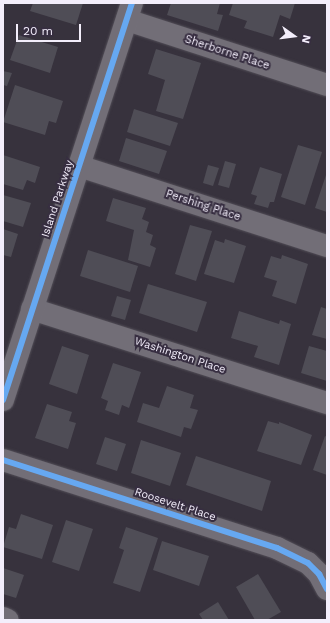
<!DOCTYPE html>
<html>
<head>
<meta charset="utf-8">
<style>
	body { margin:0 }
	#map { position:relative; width:330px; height:623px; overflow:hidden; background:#37323d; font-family:"Work Sans",sans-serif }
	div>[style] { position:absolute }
	.building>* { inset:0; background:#4f4d56 }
	.roads { filter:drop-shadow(0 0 1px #524e57) drop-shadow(0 0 1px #524e57) }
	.street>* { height:22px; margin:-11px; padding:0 11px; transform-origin:11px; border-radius:11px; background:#726e77 }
	.secondary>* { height:22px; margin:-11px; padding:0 11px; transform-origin:11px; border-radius:11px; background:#726e77 }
	.cycleway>* { height:6px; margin:-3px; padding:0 3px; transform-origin:3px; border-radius:3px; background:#66a8f1 }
	span { translate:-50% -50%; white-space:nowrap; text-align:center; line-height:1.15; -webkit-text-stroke:4px #372e41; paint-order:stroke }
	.street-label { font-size:11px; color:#f3eefb }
	.frame { position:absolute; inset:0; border:4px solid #f3eefb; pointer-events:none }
	.north { position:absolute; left:274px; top:16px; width:40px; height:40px; -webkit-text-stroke:3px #372e41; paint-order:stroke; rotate:104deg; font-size:11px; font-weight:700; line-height:16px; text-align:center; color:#f3eefb }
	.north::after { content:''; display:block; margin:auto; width:14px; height:18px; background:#f3eefb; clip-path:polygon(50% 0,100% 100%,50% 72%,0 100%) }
	.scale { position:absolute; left:16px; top:24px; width:65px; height:18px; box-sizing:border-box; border:2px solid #f3eefb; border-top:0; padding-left:5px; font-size:12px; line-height:14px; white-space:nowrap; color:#f3eefb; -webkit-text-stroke:3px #372e41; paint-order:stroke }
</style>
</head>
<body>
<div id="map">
	<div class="building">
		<i style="clip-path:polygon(33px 3px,83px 3px,76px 25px,30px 11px)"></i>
		<i style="clip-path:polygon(171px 3px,220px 3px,217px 14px,223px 15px,218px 31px,167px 15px)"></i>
		<i style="clip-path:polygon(233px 3px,295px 3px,290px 19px,280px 15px,273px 37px,244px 28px,247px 21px,229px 15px)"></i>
		<i style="clip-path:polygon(19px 35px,58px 47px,50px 73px,10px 60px)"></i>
		<i style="clip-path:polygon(156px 49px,201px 63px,183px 119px,156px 111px,165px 80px,148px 74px)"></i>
		<i style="clip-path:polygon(3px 71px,12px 73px,7px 86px,3px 85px)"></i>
		<i style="clip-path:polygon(15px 85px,63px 101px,56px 123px,49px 121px,45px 135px,3px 122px)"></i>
		<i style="clip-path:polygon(134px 109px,178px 123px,170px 146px,127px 132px)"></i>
		<i style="clip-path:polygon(126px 138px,167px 151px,159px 174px,119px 161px)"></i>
		<i style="clip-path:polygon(298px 145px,322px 152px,305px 205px,281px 197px)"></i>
		<i style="clip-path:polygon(3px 155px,40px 167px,35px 183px,27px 180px,23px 190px,3px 184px)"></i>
		<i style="clip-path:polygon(225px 161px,236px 164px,229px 188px,218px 185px)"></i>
		<i style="clip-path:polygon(208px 165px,219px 168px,213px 186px,203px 183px)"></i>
		<i style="clip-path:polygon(260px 167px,282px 174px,274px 202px,270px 202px,268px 208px,254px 204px,257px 196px,251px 194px)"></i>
		<i style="clip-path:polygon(327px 172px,327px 212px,315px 208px)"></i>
		<i style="clip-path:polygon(3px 195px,31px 203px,23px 227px,3px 221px)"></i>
		<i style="clip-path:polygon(113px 198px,146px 208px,142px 219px,149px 222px,146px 232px,153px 235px,150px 245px,156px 248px,150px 267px,128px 260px,134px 230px,106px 221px)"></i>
		<i style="clip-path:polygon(190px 225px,212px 231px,196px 281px,175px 274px)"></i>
		<i style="clip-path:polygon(3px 229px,18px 234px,11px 257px,3px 255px)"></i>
		<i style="clip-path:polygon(225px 239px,246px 246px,234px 283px,204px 274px,215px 240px,224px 243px)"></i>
		<i style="clip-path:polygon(88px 250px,138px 266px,130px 292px,80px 276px)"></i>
		<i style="clip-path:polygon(282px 255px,308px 264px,296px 304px,272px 296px,277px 281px,264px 277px,271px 256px,281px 259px)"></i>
		<i style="clip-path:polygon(148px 284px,207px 302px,197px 332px,139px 313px)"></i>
		<i style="clip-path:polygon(117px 296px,131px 300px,125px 320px,111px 316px)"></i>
		<i style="clip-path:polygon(321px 307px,327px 309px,327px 339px,312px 335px)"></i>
		<i style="clip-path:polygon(239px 311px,279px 324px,280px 320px,291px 324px,279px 365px,254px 357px,258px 346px,231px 338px)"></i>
		<i style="clip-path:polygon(62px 346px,89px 355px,77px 394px,49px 384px)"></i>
		<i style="clip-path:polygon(309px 346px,327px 351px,327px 381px,301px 373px)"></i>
		<i style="clip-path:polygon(113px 363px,141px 372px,129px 408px,122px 405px,119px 415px,105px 410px,108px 401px,101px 398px)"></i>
		<i style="clip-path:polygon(167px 386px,194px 395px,190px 408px,198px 410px,191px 429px,184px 427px,181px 437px,137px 422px,143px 403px,159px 408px)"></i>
		<i style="clip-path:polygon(47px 404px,72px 412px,69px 421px,76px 423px,68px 449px,35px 438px)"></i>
		<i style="clip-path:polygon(268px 421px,279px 424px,279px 422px,312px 435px,301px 465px,257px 451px)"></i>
		<i style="clip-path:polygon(325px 436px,327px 437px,327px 475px,313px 470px)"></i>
		<i style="clip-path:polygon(105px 437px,126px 444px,117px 471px,96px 464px)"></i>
		<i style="clip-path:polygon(141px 440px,181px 453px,170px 486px,131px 473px)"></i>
		<i style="clip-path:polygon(196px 456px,271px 481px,262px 511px,186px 485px)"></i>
		<i style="clip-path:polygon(21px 514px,53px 525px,42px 559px,3px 547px,9px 527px,16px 529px)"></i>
		<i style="clip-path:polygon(66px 520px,93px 529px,79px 571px,52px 562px)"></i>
		<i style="clip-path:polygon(126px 527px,158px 538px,140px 592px,113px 583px,124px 550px,119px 548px)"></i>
		<i style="clip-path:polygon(162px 541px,209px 556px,199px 586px,153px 570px)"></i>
		<i style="clip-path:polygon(3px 568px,24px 575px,16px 598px,3px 594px)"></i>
		<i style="clip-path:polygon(258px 574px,281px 612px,267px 620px,255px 620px,236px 587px)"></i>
		<i style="clip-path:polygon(218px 602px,229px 620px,203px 620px,199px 614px)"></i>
	</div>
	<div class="roads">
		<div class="street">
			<i style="left:127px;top:20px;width:210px;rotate:18deg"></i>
			<i style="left:79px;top:166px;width:261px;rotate:17.9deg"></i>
			<i style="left:32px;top:309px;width:310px;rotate:17.7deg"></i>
			<i style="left:3px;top:460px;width:288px;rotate:17.8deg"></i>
			<i style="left:277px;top:548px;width:34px;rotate:26deg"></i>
			<i style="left:308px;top:563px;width:16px;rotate:45deg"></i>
			<i style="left:319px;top:574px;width:17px;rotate:62deg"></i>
			<i style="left:3px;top:618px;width:5px;rotate:22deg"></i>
		</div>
		<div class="secondary">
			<i style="left:3px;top:400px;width:417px;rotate:-72deg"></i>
		</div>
	</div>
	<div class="cycleway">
		<i style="left:3px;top:400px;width:417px;rotate:-72deg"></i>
		<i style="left:3px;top:460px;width:288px;rotate:17.8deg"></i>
		<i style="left:277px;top:548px;width:34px;rotate:26deg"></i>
		<i style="left:308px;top:563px;width:16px;rotate:45deg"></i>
		<i style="left:319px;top:574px;width:17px;rotate:62deg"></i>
	</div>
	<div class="street-label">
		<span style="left:227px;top:53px;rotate:18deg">Sherborne Place</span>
		<span style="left:58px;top:199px;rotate:-72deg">Island Parkway</span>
		<span style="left:203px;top:206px;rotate:18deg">Pershing Place</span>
		<span style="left:180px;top:356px;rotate:18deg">Washington Place</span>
		<span style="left:175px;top:505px;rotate:18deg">Roosevelt Place</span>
	</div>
	<div class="frame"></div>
	<div class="north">N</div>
	<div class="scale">20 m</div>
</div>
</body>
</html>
